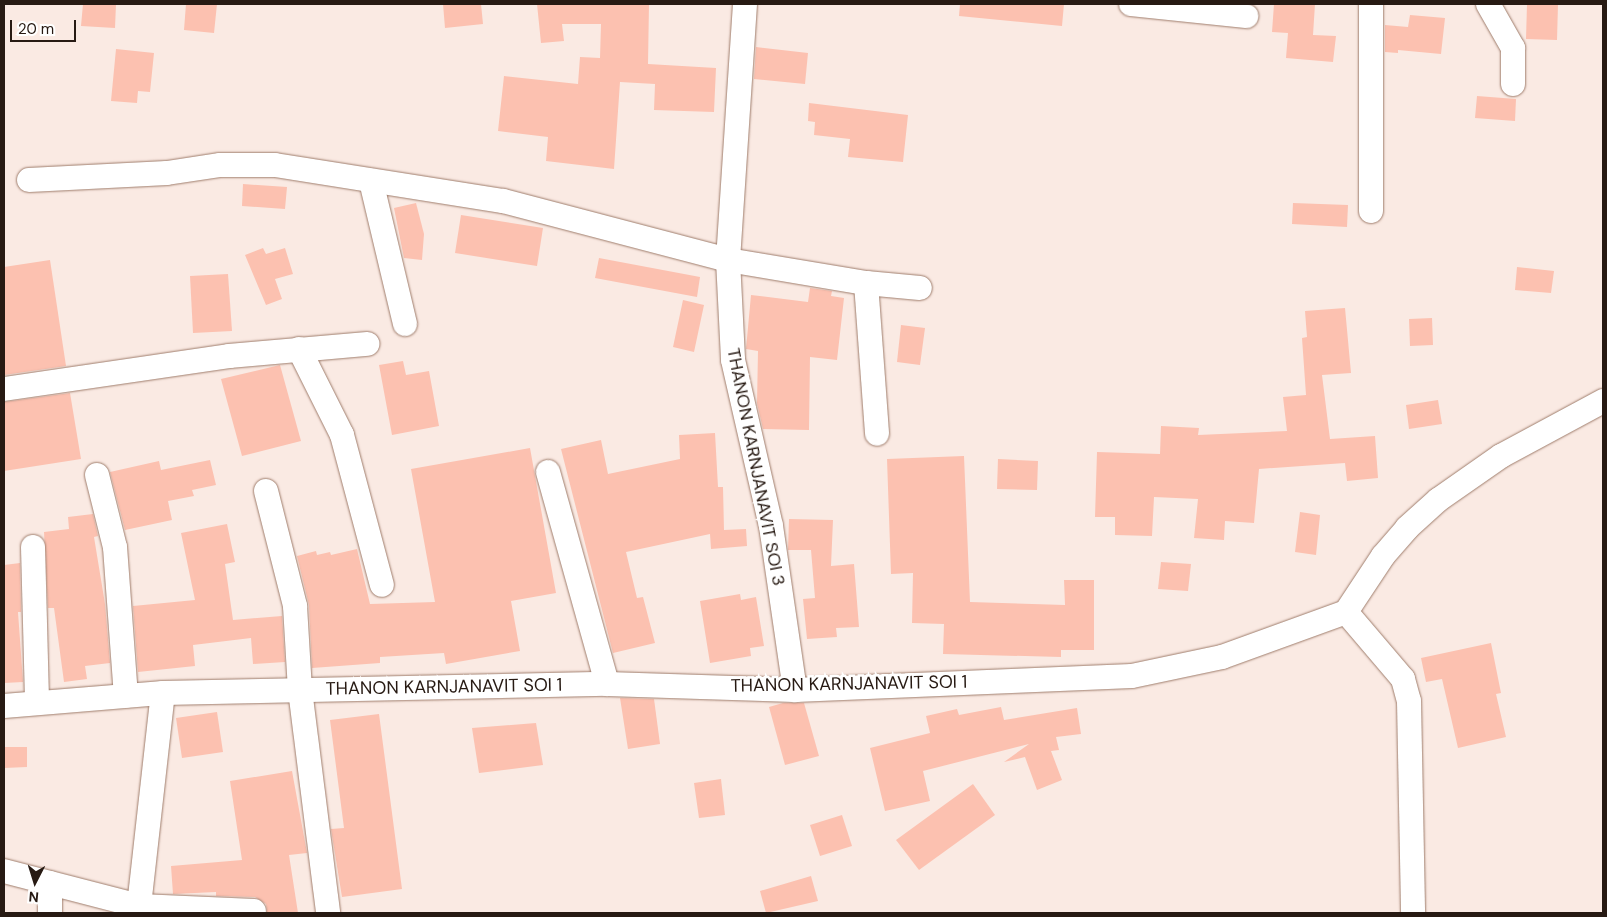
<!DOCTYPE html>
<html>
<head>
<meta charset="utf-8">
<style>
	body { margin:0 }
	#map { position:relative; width:1607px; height:917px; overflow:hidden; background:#faeae3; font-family:"DM Sans",sans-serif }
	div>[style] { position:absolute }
	.building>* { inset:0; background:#fcc1b0 }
	.roads { filter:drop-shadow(0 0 1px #9f7d6c) drop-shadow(0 0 1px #9f7d6c) }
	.minor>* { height:24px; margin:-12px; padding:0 12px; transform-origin:12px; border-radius:12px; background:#fff }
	span { translate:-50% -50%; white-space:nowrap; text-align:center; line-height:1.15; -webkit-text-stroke:5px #fff; paint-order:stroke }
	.street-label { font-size:18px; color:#271a13 }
	.frame { position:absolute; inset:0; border:5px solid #271a13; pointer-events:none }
	.north { position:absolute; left:10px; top:857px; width:50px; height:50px; -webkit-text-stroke:4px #fff; paint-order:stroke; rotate:185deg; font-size:14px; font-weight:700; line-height:20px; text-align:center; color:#271a13 }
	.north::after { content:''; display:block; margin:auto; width:18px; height:22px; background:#271a13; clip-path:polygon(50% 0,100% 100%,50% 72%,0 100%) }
	.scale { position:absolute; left:10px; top:20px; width:66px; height:22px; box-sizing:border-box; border:2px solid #271a13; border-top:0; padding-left:6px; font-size:15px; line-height:18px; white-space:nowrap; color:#271a13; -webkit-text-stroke:4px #fff; paint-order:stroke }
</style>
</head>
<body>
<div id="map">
	<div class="building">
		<i style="clip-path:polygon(83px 4px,116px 4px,115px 28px,81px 26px)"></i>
		<i style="clip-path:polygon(186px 4px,217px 4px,214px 33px,184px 30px)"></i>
		<i style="clip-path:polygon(443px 4px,481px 4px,483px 24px,445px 28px)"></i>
		<i style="clip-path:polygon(537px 4px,649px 4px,648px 64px,716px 68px,714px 112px,654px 110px,655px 84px,620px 82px,614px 169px,546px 161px,548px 137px,498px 131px,504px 76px,578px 84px,580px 57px,600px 58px,601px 24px,562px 24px,564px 41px,541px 43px)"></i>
		<i style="clip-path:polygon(960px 4px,1064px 4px,1062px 26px,959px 16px)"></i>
		<i style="clip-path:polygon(1274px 4px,1315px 4px,1313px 35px,1336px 36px,1333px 62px,1286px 58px,1288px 33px,1272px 32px)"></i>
		<i style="clip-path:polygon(1527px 4px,1558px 4px,1557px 40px,1526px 39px)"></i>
		<i style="clip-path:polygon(1410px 15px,1445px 18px,1441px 54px,1398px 50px,1398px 53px,1385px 52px,1385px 25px,1408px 27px)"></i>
		<i style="clip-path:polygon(756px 47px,808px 53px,805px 84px,754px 79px)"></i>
		<i style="clip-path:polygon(116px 49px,154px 53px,150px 92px,138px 91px,137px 103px,111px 101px)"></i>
		<i style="clip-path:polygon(1477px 96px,1516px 99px,1515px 121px,1475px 118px)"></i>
		<i style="clip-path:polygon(809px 103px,908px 115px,903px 162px,848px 157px,850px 139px,814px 135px,815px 122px,808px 121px)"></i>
		<i style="clip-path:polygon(243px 184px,287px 187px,285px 209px,242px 206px)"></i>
		<i style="clip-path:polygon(416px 203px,424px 234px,422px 260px,404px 258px,394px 208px)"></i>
		<i style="clip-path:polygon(1293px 203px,1348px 205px,1347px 227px,1292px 224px)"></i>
		<i style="clip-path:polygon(461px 215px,543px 228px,537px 266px,455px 253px)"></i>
		<i style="clip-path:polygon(263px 248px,266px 254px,285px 248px,293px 274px,275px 279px,282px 299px,266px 305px,245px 255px)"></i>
		<i style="clip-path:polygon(599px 258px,700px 277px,697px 297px,595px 278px)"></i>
		<i style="clip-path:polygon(50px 260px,66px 366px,4px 375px,4px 267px)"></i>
		<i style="clip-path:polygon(1517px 267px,1554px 271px,1551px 293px,1515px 290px)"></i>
		<i style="clip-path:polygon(228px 274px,232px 331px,193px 333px,190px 276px)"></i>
		<i style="clip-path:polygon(810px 288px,832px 291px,831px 296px,844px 298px,837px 360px,810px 357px,809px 430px,763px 429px,757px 403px,758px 351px,746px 349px,751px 295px,808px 302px)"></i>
		<i style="clip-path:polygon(683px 300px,704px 305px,694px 352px,673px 347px)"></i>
		<i style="clip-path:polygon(1345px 308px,1351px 373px,1322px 375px,1330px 439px,1375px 436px,1378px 478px,1347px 481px,1345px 463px,1259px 469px,1254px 523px,1225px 521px,1224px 540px,1194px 538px,1198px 499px,1154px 497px,1152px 536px,1115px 535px,1115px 517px,1095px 517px,1097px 452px,1160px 454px,1161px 426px,1199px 428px,1198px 435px,1287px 431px,1283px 397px,1306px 395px,1302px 338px,1307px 337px,1305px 311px)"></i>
		<i style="clip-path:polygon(1432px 318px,1433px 345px,1410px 346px,1409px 319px)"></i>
		<i style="clip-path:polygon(901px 325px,925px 328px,920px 365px,897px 362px)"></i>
		<i style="clip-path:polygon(403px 361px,406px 375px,429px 371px,439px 426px,392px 435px,379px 365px)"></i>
		<i style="clip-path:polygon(280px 365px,301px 441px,242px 456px,221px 379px)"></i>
		<i style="clip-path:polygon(70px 393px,81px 459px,4px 471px,4px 402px)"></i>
		<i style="clip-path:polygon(1438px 400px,1442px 424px,1409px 429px,1406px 405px)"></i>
		<i style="clip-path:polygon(715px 433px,718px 487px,723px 487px,724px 530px,746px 529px,747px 546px,711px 549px,710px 534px,626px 552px,637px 598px,643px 597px,655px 643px,613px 653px,561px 449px,601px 440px,608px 474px,680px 459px,679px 435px)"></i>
		<i style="clip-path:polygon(530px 448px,556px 593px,511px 601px,520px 651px,446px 664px,444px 653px,380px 657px,380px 663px,312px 668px,309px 605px,297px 556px,316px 551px,317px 555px,330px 552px,331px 555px,357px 549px,370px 604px,435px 602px,411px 469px)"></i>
		<i style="clip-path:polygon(964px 456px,970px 602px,1065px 605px,1064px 580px,1094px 580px,1094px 650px,1061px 650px,1061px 657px,943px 654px,944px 624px,912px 623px,913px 573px,891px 574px,887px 459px)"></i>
		<i style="clip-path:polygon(998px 459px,1038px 461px,1037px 490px,997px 489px)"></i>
		<i style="clip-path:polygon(210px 460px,216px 485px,192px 490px,194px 496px,168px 501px,172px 520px,125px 530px,110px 472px,159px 461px,161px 470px)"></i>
		<i style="clip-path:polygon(1300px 512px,1320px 515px,1316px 555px,1295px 552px)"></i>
		<i style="clip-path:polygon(93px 514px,98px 536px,94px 537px,105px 604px,110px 663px,85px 666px,87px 679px,64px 682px,54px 608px,48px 608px,44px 532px,69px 529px,68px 517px)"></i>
		<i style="clip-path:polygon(789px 519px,833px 520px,831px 566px,854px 564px,859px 627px,836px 628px,837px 637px,807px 639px,803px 599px,815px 598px,811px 550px,788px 550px)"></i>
		<i style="clip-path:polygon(227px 524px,235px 562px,225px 564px,233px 620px,282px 616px,285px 662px,253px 664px,251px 638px,193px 645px,195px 666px,138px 672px,133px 606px,195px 600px,181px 533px)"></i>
		<i style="clip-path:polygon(1161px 562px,1191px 564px,1188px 591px,1158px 589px)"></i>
		<i style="clip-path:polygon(20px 563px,21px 612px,18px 612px,23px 682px,4px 683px,4px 565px)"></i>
		<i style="clip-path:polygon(740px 594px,741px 600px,756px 597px,764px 646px,750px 648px,751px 656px,710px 663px,700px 601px)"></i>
		<i style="clip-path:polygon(1491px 643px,1501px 693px,1496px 694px,1506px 737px,1458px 748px,1442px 679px,1426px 682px,1421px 658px)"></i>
		<i style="clip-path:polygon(620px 698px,654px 699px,660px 744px,628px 749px)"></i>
		<i style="clip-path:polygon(783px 703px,804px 703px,819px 756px,785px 765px,769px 707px)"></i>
		<i style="clip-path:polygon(1001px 707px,1004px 720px,1077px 708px,1081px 734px,1056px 737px,1059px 750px,1051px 751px,1062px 780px,1037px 790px,1025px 757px,1004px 762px,1029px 744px,923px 771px,930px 801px,885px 811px,870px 748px,930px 733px,926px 716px,957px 709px,959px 715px)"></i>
		<i style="clip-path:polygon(217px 712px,223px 752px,182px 758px,176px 718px)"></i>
		<i style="clip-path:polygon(379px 714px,402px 889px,342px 897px,331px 829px,344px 828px,330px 720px)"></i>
		<i style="clip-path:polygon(536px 723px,543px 765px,479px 773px,472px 728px)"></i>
		<i style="clip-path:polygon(4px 747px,27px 747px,27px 767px,4px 768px)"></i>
		<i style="clip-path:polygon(292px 771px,307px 853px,289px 855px,298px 913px,267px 913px,266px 904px,255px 897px,216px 896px,216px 892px,173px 894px,171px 866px,242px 860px,230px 781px)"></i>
		<i style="clip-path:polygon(721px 779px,725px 815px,699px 818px,694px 783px)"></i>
		<i style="clip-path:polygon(973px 784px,995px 815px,919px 870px,896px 840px)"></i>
		<i style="clip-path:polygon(842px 815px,852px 846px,820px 856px,810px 825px)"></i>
		<i style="clip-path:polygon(811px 876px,818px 901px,766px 913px,760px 891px)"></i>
	</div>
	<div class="roads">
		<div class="minor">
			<i style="left:745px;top:4px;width:257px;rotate:93.8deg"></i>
			<i style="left:728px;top:260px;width:100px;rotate:87.1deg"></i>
			<i style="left:733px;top:360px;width:170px;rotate:77.1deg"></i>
			<i style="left:771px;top:526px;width:166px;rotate:81.7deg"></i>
			<i style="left:1131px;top:4px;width:116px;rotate:6deg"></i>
			<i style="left:1371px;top:4px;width:207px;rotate:90deg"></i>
			<i style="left:1488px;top:4px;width:51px;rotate:60.4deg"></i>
			<i style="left:1513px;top:48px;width:36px;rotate:90deg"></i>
			<i style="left:29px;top:180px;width:138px;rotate:-2.9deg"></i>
			<i style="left:167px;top:173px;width:54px;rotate:-8.6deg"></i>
			<i style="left:220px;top:165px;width:55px"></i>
			<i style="left:275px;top:165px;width:231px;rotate:9deg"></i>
			<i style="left:503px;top:201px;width:233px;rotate:14.7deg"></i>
			<i style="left:728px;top:260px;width:140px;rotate:9.5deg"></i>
			<i style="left:866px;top:283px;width:54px;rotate:5.3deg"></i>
			<i style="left:371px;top:181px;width:147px;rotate:76.6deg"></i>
			<i style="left:866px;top:283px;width:151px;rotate:85.8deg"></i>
			<i style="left:299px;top:349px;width:96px;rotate:63.4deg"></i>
			<i style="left:342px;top:435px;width:155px;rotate:75.1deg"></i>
			<i style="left:4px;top:389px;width:227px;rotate:-8.3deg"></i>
			<i style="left:229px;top:356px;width:139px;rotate:-5deg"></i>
			<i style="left:548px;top:472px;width:220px;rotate:74.4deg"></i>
			<i style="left:97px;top:475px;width:74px;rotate:76deg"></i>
			<i style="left:115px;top:547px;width:149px;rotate:85.8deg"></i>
			<i style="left:266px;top:491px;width:119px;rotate:75.8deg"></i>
			<i style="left:295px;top:606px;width:84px;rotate:86.6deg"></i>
			<i style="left:300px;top:690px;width:225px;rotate:82.8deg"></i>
			<i style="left:33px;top:547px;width:156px;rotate:88.5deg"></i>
			<i style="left:1346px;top:612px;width:88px;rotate:49.6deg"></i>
			<i style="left:1403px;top:679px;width:23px;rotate:75deg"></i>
			<i style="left:1409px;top:701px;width:212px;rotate:88.9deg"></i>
			<i style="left:4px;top:706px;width:160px;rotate:-4.7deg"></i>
			<i style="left:163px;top:693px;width:444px;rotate:-1.2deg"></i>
			<i style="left:607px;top:684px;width:188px;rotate:1.8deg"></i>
			<i style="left:795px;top:690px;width:337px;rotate:-2.4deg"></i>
			<i style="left:1132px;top:676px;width:92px;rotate:-11.9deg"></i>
			<i style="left:1222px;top:657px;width:132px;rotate:-19.9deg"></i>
			<i style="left:1346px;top:612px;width:67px;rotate:-56.5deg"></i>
			<i style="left:1383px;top:556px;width:37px;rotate:-49deg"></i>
			<i style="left:1407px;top:528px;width:42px;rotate:-42.1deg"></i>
			<i style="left:1438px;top:500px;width:77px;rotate:-34.9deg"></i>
			<i style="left:1501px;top:456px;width:116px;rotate:-28.3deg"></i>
			<i style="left:4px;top:871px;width:139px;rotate:14.5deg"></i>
			<i style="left:139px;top:906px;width:214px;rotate:-83.6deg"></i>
			<i style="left:139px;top:906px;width:115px;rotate:2.5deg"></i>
			<i style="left:50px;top:913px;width:30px;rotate:-90deg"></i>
		</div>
	</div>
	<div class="street-label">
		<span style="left:756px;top:467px;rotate:79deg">THANON KARNJANAVIT SOI 3</span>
		<span style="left:849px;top:684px;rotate:-1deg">THANON KARNJANAVIT SOI 1</span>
		<span style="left:444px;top:687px;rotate:-1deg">THANON KARNJANAVIT SOI 1</span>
	</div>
	<div class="frame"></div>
	<div class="north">N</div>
	<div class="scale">20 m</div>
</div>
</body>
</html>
